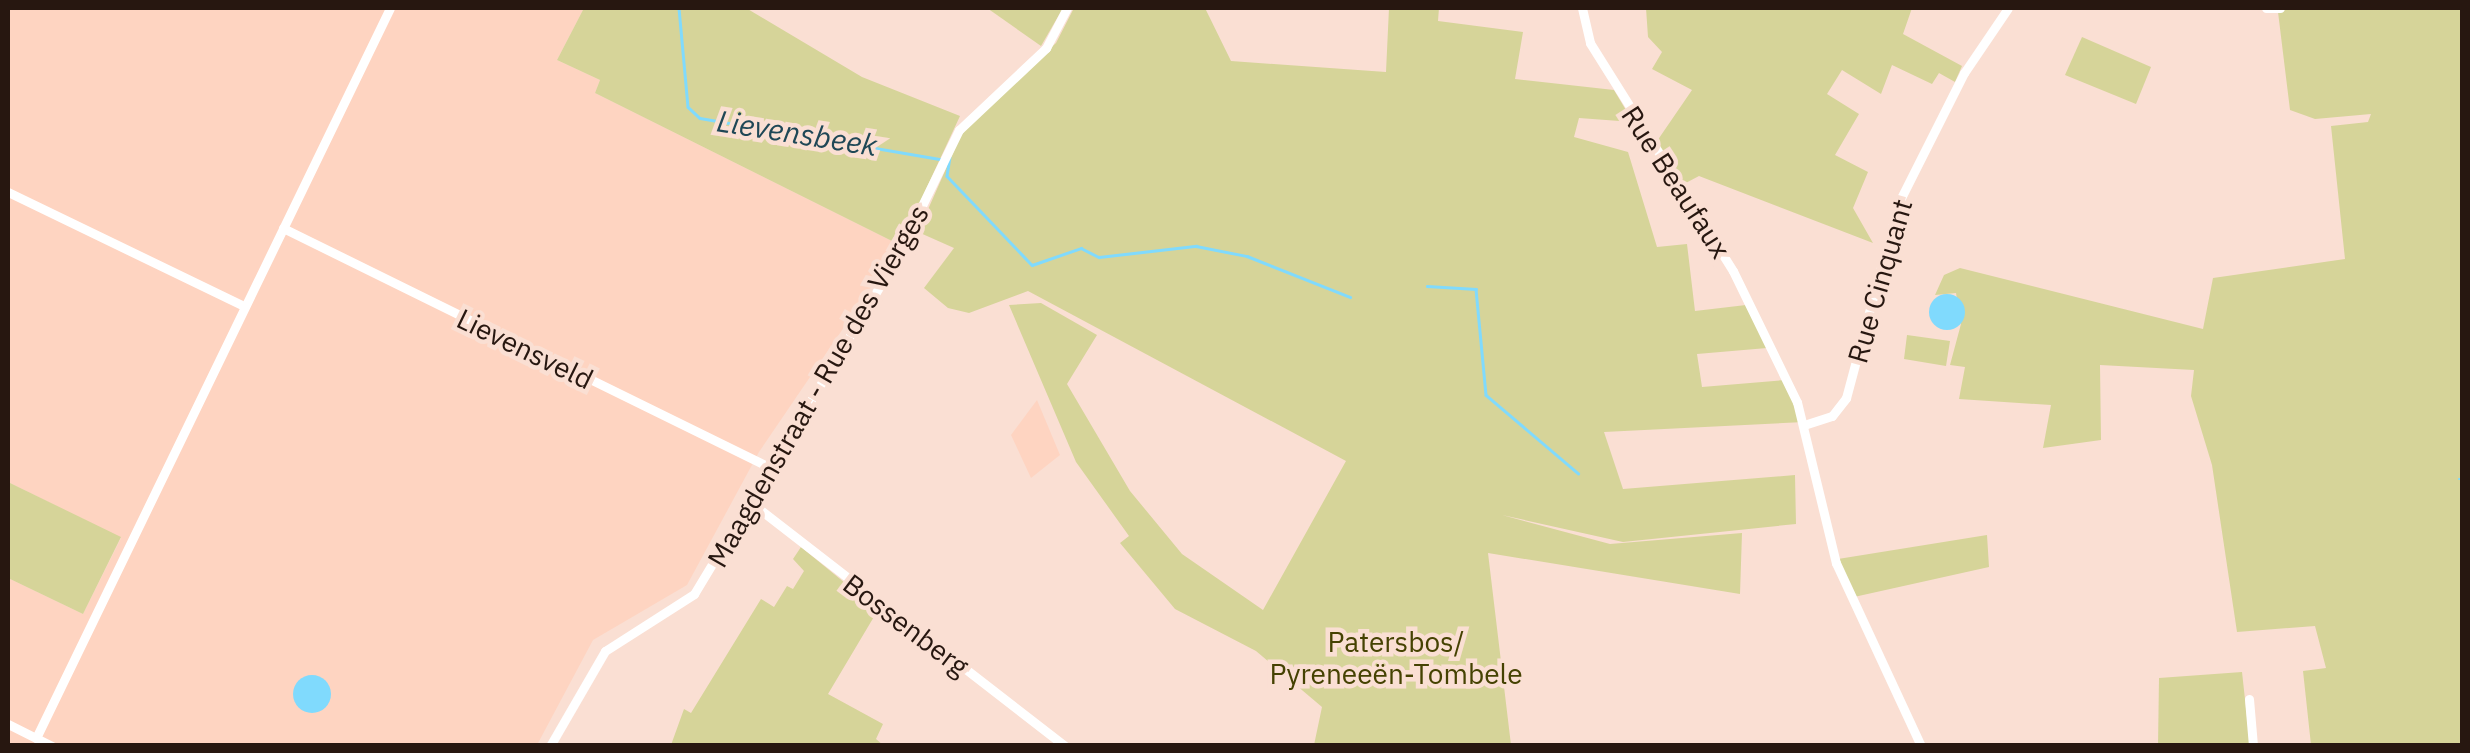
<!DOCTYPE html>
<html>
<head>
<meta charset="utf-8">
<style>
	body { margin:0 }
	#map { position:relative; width:2470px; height:753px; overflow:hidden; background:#fadfd3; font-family:"IBM Plex Sans",sans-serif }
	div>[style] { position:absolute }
	.built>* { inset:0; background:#fed4c1 }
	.green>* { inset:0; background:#d6d499 }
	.water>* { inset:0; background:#80dafd }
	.round { border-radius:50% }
	.stream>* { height:2.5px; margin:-1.25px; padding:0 1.25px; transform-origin:1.25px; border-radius:1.25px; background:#80dafd }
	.minor>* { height:9px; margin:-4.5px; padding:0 4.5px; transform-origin:4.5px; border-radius:4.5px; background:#fff }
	span { translate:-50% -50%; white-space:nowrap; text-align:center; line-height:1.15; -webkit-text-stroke:9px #fadfd3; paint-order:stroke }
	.street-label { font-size:28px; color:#271710 }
	.park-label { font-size:28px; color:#454202 }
	.water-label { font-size:30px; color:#1f4756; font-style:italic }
	.frame { position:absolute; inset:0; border:10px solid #271710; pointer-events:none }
</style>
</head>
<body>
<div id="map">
	<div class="built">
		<i style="clip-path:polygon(8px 8px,584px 8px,557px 60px,600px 80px,595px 93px,900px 245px,759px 452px,687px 585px,593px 640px,537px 745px,8px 745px,8px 578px,83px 614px,121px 538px,8px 482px)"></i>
		<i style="clip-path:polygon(1037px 400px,1060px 455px,1031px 478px,1011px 435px)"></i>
	</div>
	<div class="green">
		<i style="clip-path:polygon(584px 8px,746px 8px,862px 77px,960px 116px,900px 245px,595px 93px,600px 80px,557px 60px)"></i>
		<i style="clip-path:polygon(987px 8px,1063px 8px,1041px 46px)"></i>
		<i style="clip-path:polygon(1074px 8px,1205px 8px,1231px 61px,1386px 72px,1389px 8px,1439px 8px,1438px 21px,1523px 32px,1515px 79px,1614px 90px,1633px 122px,1579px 118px,1574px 137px,1628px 152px,1657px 247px,1687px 244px,1695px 311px,1746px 305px,1767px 348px,1697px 354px,1702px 387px,1785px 380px,1804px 422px,1604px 432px,1623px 489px,1795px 475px,1796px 524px,1623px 542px,1502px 515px,1610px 544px,1742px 533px,1740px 594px,1488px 553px,1511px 745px,1314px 745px,1322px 707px,1256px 651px,1175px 609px,1120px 543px,1129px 536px,1076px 462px,1009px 305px,1041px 303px,1097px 335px,1067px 384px,1130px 491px,1182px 554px,1263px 610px,1346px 461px,1028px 291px,969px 313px,948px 308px,924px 288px,954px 248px,918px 232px,964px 128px,1056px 43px)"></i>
		<i style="clip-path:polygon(1646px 8px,1912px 8px,1903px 34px,1962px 66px,1955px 82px,1939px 73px,1932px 84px,1892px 65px,1881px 94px,1842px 70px,1827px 94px,1859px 114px,1835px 155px,1868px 172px,1853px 208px,1873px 243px,1699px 176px,1682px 185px,1655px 144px,1692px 90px,1652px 69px,1662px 52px,1648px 37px)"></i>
		<i style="clip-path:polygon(2285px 8px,2462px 8px,2462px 745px,2311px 745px,2303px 671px,2326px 668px,2315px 626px,2237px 632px,2212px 465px,2191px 396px,2194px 370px,2100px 365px,2101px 440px,2043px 448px,2051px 405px,1959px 399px,1965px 367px,1950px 365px,1961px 324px,1956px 293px,1935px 295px,1944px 275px,1960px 268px,2203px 329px,2213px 278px,2345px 259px,2331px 126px,2368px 122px,2371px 114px,2315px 119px,2290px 110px,2278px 12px)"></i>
		<i style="clip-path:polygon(2082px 37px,2151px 67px,2136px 104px,2065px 75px)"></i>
		<i style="clip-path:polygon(1907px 335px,1950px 341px,1946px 366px,1904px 359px)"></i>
		<i style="clip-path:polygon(8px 482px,121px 537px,83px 614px,8px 578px)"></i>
		<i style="clip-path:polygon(1987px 535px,1989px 567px,1854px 597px,1838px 559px)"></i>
		<i style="clip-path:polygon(801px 547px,878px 610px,828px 694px,883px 724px,876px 739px,883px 745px,671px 745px,684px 709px,691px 713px,761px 599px,774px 607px,787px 586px,793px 589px,804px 571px,793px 559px)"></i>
		<i style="clip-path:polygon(2242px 672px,2250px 745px,2158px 746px,2159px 678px)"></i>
	</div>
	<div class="water">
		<i class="round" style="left:1929px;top:294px;width:36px;height:36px"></i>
		<i class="round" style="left:293px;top:675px;width:38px;height:38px"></i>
	</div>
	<div class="stream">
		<i style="left:679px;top:8px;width:99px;rotate:84.8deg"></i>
		<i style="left:688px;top:107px;width:16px;rotate:43deg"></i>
		<i style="left:700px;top:118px;width:244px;rotate:9.7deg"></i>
		<i style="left:950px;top:157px;width:19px;rotate:99deg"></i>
		<i style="left:947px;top:176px;width:123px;rotate:46.3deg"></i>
		<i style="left:1032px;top:265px;width:52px;rotate:-19.1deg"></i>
		<i style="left:1081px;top:248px;width:20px;rotate:27deg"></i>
		<i style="left:1099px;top:257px;width:98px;rotate:-6.5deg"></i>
		<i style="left:1196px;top:246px;width:52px;rotate:11.1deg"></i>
		<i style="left:1247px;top:256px;width:111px;rotate:21.7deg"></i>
		<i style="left:1427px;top:286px;width:49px;rotate:3.5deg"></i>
		<i style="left:1476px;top:289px;width:106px;rotate:84.6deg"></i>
		<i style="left:1486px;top:395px;width:121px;rotate:40.3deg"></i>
		<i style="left:2459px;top:479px;width:3px"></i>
	</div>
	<div class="minor">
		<i style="left:1582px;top:8px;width:36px;rotate:77deg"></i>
		<i style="left:1590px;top:43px;width:269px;rotate:57.9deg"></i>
		<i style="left:1733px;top:271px;width:146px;rotate:64deg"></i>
		<i style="left:1797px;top:402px;width:166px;rotate:76.4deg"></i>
		<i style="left:1836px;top:563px;width:202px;rotate:65.1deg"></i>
		<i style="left:2266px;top:8px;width:14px"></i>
		<i style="left:8px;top:192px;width:262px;rotate:25.8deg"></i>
		<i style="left:283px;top:228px;width:542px;rotate:26.19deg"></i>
		<i style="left:1807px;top:424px;width:26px;rotate:-18deg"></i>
		<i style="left:1832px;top:416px;width:23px;rotate:-52deg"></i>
		<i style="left:1846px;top:398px;width:201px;rotate:-75deg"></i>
		<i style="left:1898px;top:204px;width:147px;rotate:-63.3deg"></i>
		<i style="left:1964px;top:73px;width:78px;rotate:-55.9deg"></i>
		<i style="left:749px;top:501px;width:400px;rotate:37.8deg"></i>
		<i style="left:2249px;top:699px;width:47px;rotate:85.1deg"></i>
		<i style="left:8px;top:724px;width:49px;rotate:26.6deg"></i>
		<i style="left:36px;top:738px;width:811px;rotate:-64.13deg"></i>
		<i style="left:550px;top:746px;width:110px;rotate:-59.9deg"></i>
		<i style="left:605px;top:651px;width:106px;rotate:-32.6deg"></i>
		<i style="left:694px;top:594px;width:387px;rotate:-58.9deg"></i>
		<i style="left:894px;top:263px;width:148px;rotate:-64deg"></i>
		<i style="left:959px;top:130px;width:120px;rotate:-43.3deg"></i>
		<i style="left:1046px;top:48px;width:45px;rotate:-62.3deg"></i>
	</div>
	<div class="street-label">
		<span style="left:1676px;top:182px;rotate:57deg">Rue Beaufaux</span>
		<span style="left:1880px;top:281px;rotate:-74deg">Rue Cinquant</span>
		<span style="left:525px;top:349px;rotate:26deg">Lievensveld</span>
		<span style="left:818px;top:386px;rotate:-60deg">Maagdenstraat - Rue des Vierges</span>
		<span style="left:906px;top:625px;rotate:37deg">Bossenberg</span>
	</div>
	<div class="park-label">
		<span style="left:1396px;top:658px">Patersbos/<br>Pyreneeën-Tombele</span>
	</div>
	<div class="water-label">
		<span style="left:797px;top:133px;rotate:9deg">Lievensbeek</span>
	</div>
	<div class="frame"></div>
</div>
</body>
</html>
